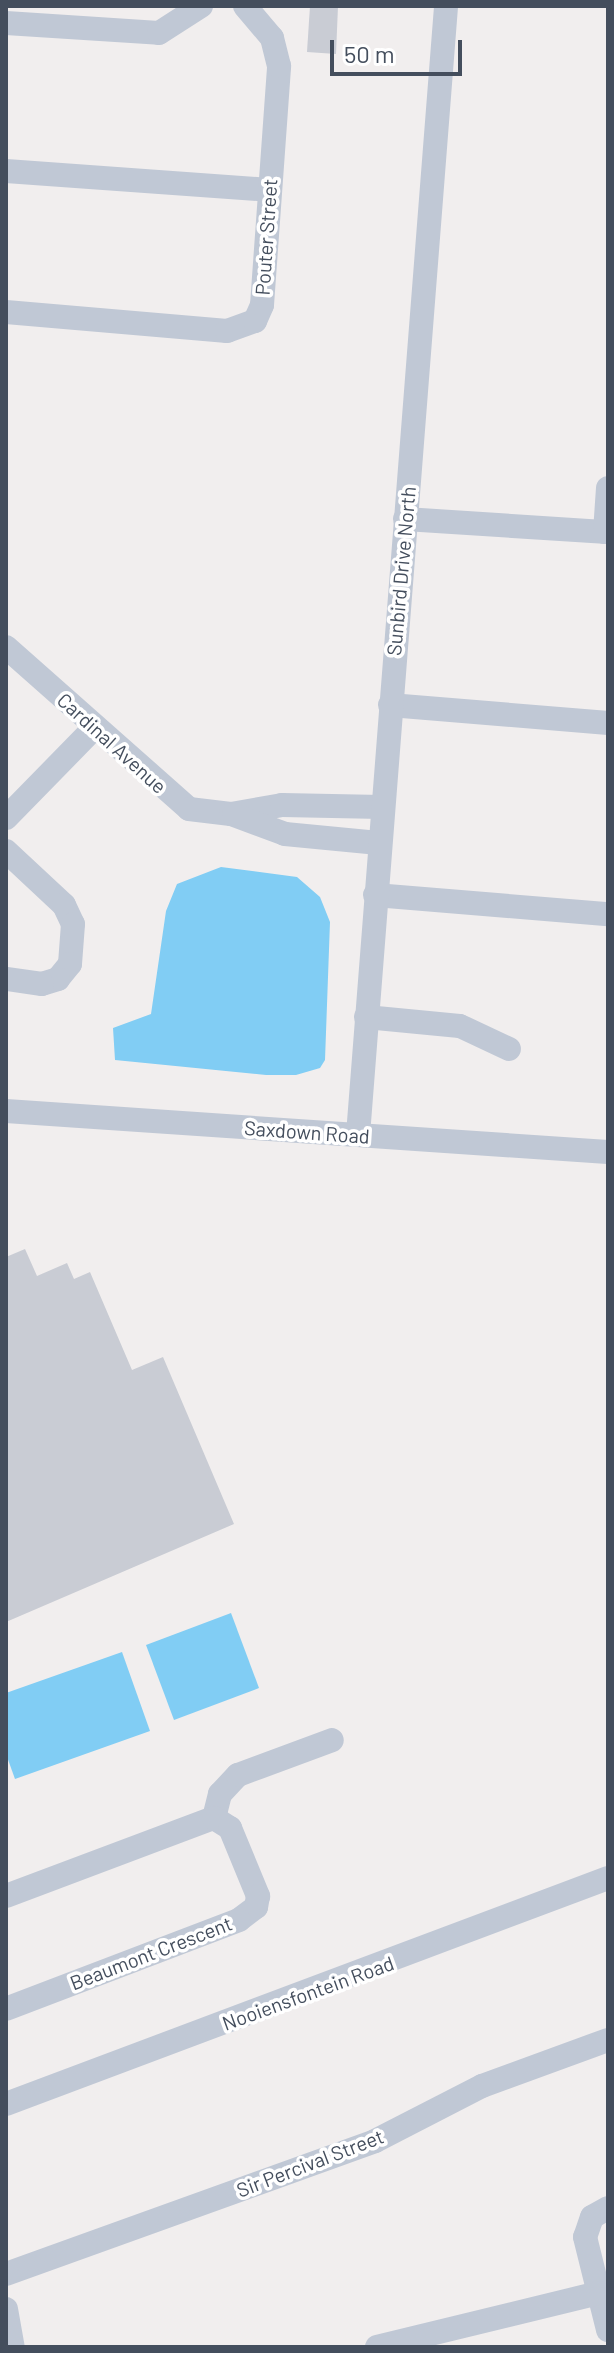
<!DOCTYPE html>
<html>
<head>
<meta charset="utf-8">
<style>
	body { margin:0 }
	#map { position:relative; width:614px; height:2353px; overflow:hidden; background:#f1eeee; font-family:Barlow,sans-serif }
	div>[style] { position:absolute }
	.water>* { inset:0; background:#81cdf4 }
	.building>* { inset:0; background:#c9ccd4 }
	.minor>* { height:24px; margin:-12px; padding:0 12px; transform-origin:12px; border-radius:12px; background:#c0c8d5 }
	span { translate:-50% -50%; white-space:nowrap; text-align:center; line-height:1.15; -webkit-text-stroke:7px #fff; paint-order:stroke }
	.street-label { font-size:20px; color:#444e5d }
	.frame { position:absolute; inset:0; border:8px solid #444e5d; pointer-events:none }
	.scale { position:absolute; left:330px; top:40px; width:132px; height:36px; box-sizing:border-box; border:4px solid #444e5d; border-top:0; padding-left:10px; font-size:24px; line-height:28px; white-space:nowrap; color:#444e5d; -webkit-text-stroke:6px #fff; paint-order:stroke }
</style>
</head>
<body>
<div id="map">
	<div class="water">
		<i style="clip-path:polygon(221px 867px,297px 877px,320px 897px,330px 922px,325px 1060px,320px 1068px,296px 1075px,266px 1075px,115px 1060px,113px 1028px,151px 1014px,166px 911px,177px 884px)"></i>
		<i style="clip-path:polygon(231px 1613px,259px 1688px,174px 1720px,146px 1645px)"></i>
		<i style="clip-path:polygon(122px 1652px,150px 1731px,15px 1779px,6px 1754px,6px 1693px)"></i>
	</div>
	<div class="building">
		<i style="clip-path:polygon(310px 6px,338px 6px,336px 54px,307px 52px)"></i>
		<i style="clip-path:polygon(25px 1249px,37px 1276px,67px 1263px,74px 1279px,90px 1272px,132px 1370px,163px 1357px,234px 1524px,6px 1622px,6px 1257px)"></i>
	</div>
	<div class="minor">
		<i style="left:6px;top:23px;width:153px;rotate:3.7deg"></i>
		<i style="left:159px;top:33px;width:50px;rotate:-32.7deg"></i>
		<i style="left:6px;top:171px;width:264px;rotate:4.1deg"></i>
		<i style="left:6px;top:312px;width:222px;rotate:4.9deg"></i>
		<i style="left:227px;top:331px;width:30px;rotate:-20deg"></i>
		<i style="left:255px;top:321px;width:17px;rotate:-66deg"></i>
		<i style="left:262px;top:305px;width:240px;rotate:-85.9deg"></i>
		<i style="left:279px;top:66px;width:29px;rotate:-104deg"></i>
		<i style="left:272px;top:38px;width:42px;rotate:-130.2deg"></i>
		<i style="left:405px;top:519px;width:203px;rotate:3.7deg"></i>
		<i style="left:605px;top:532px;width:44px;rotate:-86.1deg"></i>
		<i style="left:6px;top:647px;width:244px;rotate:41.5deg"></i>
		<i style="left:189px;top:809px;width:42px;rotate:6.8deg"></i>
		<i style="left:231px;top:814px;width:52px;rotate:-10deg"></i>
		<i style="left:282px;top:805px;width:100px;rotate:1.1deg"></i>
		<i style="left:390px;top:705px;width:219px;rotate:4.7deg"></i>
		<i style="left:234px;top:815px;width:54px;rotate:20.4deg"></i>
		<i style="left:285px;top:834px;width:94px;rotate:5.5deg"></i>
		<i style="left:6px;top:818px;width:126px;rotate:-45.6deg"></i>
		<i style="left:6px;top:851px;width:79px;rotate:43deg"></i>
		<i style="left:64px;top:905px;width:21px;rotate:65deg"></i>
		<i style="left:73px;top:924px;width:40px;rotate:94.3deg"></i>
		<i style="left:70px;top:964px;width:19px;rotate:129deg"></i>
		<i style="left:58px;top:979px;width:17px;rotate:163deg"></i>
		<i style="left:42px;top:984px;width:36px;rotate:-172deg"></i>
		<i style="left:375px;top:895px;width:234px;rotate:4.7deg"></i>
		<i style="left:366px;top:1017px;width:94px;rotate:5.5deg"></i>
		<i style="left:460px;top:1026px;width:54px;rotate:25.1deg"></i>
		<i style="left:6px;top:1111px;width:603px;rotate:3.9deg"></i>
		<i style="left:358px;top:1135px;width:1132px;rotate:-85.54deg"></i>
		<i style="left:214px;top:1818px;width:25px;rotate:-76deg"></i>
		<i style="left:220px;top:1794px;width:26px;rotate:-47deg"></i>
		<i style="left:238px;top:1775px;width:100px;rotate:-20.4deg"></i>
		<i style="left:6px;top:1896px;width:222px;rotate:-20.6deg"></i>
		<i style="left:214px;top:1818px;width:19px;rotate:32deg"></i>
		<i style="left:230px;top:1828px;width:74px;rotate:67.6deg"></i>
		<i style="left:258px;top:1896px;width:11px;rotate:100deg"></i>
		<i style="left:256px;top:1907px;width:21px;rotate:143deg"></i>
		<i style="left:239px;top:1920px;width:249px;rotate:159.1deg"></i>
		<i style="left:6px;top:2104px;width:643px;rotate:-20.58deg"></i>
		<i style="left:608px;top:2208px;width:18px;rotate:151deg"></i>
		<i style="left:592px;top:2217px;width:21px;rotate:109deg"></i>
		<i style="left:585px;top:2237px;width:96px;rotate:76.1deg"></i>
		<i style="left:6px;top:2274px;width:392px;rotate:-19.8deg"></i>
		<i style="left:375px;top:2141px;width:120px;rotate:-27.2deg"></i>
		<i style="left:482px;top:2086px;width:134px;rotate:-20.1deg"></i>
		<i style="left:6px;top:2309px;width:39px;rotate:80deg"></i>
		<i style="left:377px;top:2347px;width:228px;rotate:-13.7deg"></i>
	</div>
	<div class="street-label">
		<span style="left:266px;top:237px;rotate:-86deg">Pouter Street</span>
		<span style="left:401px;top:571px;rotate:-85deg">Sunbird Drive North</span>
		<span style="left:112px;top:743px;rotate:42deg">Cardinal Avenue</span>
		<span style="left:307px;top:1132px;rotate:4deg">Saxdown Road</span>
		<span style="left:151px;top:1953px;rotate:-21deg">Beaumont Crescent</span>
		<span style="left:308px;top:1993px;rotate:-20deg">Nooiensfontein Road</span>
		<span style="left:310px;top:2163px;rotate:-21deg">Sir Percival Street</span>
	</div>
	<div class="frame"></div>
	<div class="scale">50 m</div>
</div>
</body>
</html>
